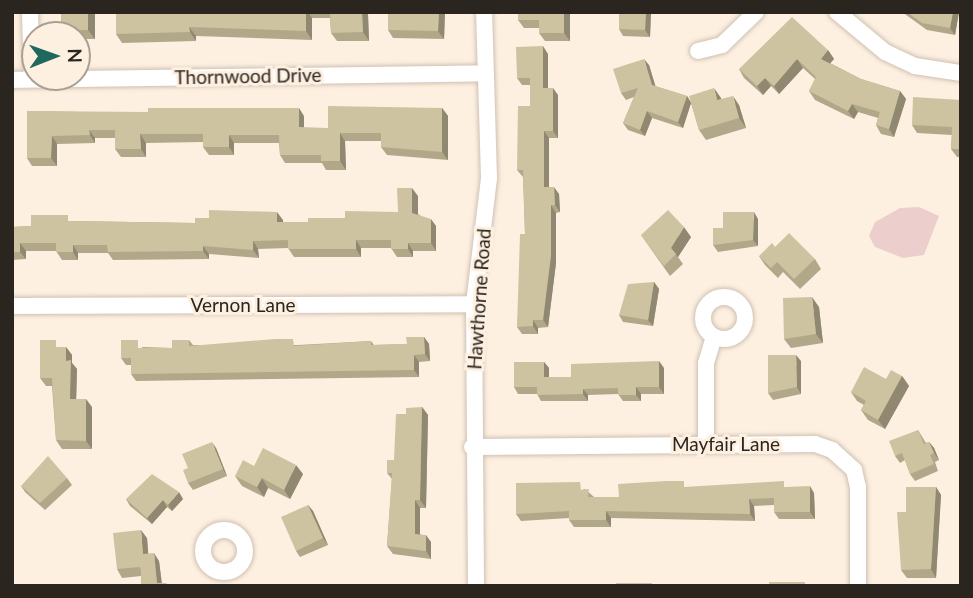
<!DOCTYPE html>
<html>
<head>
<meta charset="utf-8">
<style>
	body { margin:0 }
	#map { position:relative; width:973px; height:598px; overflow:hidden; background:#fef0e1; font-family:Lato,sans-serif }
	div>[style] { position:absolute }
	.green>* { inset:0; background:#eccfcc }
	.roads { filter:drop-shadow(0 0 2px #cfc1b2) drop-shadow(0 0 2px #cfc1b2) }
	.street>* { height:16px; margin:-8px; padding:0 8px; transform-origin:8px; border-radius:8px; background:#fff }
	.street>.ring { margin:-8px; padding:0; box-sizing:content-box; background:none; border:16px solid #fff; border-radius:50% }
	.wall>* { inset:0; background:#b1a88a }
	.shaded-wall>* { inset:0; background:#908870 }
	.building>* { inset:0; background:#cec3a0 }
	span { translate:-50% -50%; white-space:nowrap; text-align:center; line-height:1.15; -webkit-text-stroke:6px #fef0e1; paint-order:stroke }
	.street-label { font-size:19px; color:#2a251f }
	.frame { position:absolute; inset:0; border:14px solid #2a251f; pointer-events:none }
	.north { position:absolute; left:21px; top:21px; width:70px; height:70px; box-sizing:border-box; background:#fef0e1; border:2px solid #a99f93; border-radius:50%; rotate:89deg; font-size:19px; font-weight:700; line-height:28px; text-align:center; color:#2a251f }
	.north::after { content:''; display:block; margin:auto; width:24px; height:32px; background:#20685d; clip-path:polygon(50% 0,100% 100%,50% 72%,0 100%) }
</style>
</head>
<body>
<div id="map">
	<div class="green">
		<i style="clip-path:polygon(919px 207px,939px 216px,924px 255px,903px 258px,875px 247px,869px 236px,875px 222px,900px 208px)"></i>
	</div>
	<div class="roads">
		<div class="street">
			<i style="left:30px;top:12px;width:67px;rotate:88.3deg"></i>
			<i style="left:837px;top:12px;width:62px;rotate:39.8deg"></i>
			<i style="left:885px;top:52px;width:33px;rotate:25deg"></i>
			<i style="left:915px;top:66px;width:47px;rotate:8.7deg"></i>
			<i style="left:698px;top:51px;width:25px;rotate:-14deg"></i>
			<i style="left:722px;top:45px;width:47px;rotate:-44.1deg"></i>
			<i style="left:12px;top:80px;width:473px;rotate:-0.8deg"></i>
			<i class="ring" style="left:703px;top:297px;width:26px;height:26px"></i>
			<i style="left:12px;top:306px;width:462px;rotate:-0.2deg"></i>
			<i style="left:706px;top:444px;width:81px;rotate:-90deg"></i>
			<i style="left:706px;top:363px;width:27px;rotate:-73deg"></i>
			<i style="left:472px;top:447px;width:343px;rotate:-0.5deg"></i>
			<i style="left:815px;top:444px;width:18px;rotate:19deg"></i>
			<i style="left:832px;top:450px;width:30px;rotate:42deg"></i>
			<i style="left:854px;top:470px;width:17px;rotate:77deg"></i>
			<i style="left:858px;top:487px;width:99px;rotate:90deg"></i>
			<i class="ring" style="left:203px;top:530px;width:26px;height:26px"></i>
			<i style="left:476px;top:586px;width:282px;rotate:-90.4deg"></i>
			<i style="left:474px;top:304px;width:127px;rotate:-83.2deg"></i>
			<i style="left:489px;top:178px;width:166px;rotate:-91.7deg"></i>
		</div>
	</div>
	<div class="wall">
		<i style="clip-path:polygon(95px 12px,95px 39px,77px 39px,77px 35px,65px 35px,61px 30px)"></i>
		<i style="clip-path:polygon(116px 12px,367px 12px,368px 14px,369px 41px,337px 41px,331px 33px,330px 18px,312px 18px,312px 40px,196px 36px,196px 41px,122px 43px,116px 34px)"></i>
		<i style="clip-path:polygon(445px 12px,444px 39px,393px 38px,388px 30px)"></i>
		<i style="clip-path:polygon(518px 12px,570px 12px,570px 41px,545px 41px,539px 33px,539px 28px,524px 28px,518px 20px)"></i>
		<i style="clip-path:polygon(651px 12px,650px 37px,623px 36px,619px 29px)"></i>
		<i style="clip-path:polygon(902px 12px,959px 12px,955px 35px,927px 30px)"></i>
		<i style="clip-path:polygon(828px 50px,834px 59px,830px 63px,861px 79px,900px 91px,906px 99px,894px 137px,881px 134px,876px 125px,878px 118px,858px 112px,854px 119px,815px 100px,809px 91px,815px 79px,803px 68px,779px 94px,771px 86px,763px 95px,744px 78px,739px 69px)"></i>
		<i style="clip-path:polygon(548px 54px,548px 88px,558px 95px,558px 138px,549px 138px,549px 187px,559px 194px,560px 212px,556px 213px,556px 263px,548px 327px,538px 328px,538px 334px,522px 334px,517px 327px,525px 234px,523px 177px,517px 170px,530px 106px,530px 85px,522px 85px,517px 78px)"></i>
		<i style="clip-path:polygon(649px 65px,655px 86px,687px 96px,691px 102px,721px 98px,721px 99px,739px 105px,746px 128px,706px 140px,699px 130px,691px 103px,683px 128px,652px 118px,645px 136px,628px 130px,623px 123px,634px 97px,626px 100px,621px 93px)"></i>
		<i style="clip-path:polygon(961px 100px,961px 157px,957px 157px,951px 149px,952px 135px,917px 133px,912px 125px)"></i>
		<i style="clip-path:polygon(442px 108px,448px 116px,448px 160px,387px 155px,381px 147px,381px 141px,345px 141px,346px 170px,326px 170px,322px 163px,285px 163px,280px 155px,279px 143px,234px 143px,234px 155px,209px 155px,203px 147px,203px 142px,146px 143px,146px 157px,121px 157px,115px 149px,115px 138px,95px 138px,95px 143px,57px 144px,57px 166px,32px 166px,27px 158px,27px 111px,304px 116px,304px 128px,328px 128px)"></i>
		<i style="clip-path:polygon(418px 196px,418px 214px,436px 226px,436px 251px,413px 251px,413px 257px,397px 257px,391px 248px,361px 248px,361px 257px,294px 257px,288px 248px,258px 249px,259px 258px,209px 254px,209px 259px,113px 260px,108px 253px,78px 253px,78px 260px,62px 260px,56px 251px,26px 251px,26px 259px,12px 260px,12px 227px,31px 226px,72px 221px,195px 223px,283px 220px,283px 222px,308px 222px,398px 212px)"></i>
		<i style="clip-path:polygon(758px 219px,758px 246px,718px 252px,713px 245px,723px 228px)"></i>
		<i style="clip-path:polygon(641px 235px,691px 237px,678px 257px,683px 264px,670px 276px)"></i>
		<i style="clip-path:polygon(759px 256px,815px 259px,821px 269px,800px 289px,783px 272px,778px 278px,765px 265px)"></i>
		<i style="clip-path:polygon(654px 282px,659px 289px,653px 326px,623px 322px,619px 315px)"></i>
		<i style="clip-path:polygon(819px 307px,823px 343px,791px 348px,784px 339px)"></i>
		<i style="clip-path:polygon(424px 337px,429px 344px,430px 361px,419px 362px,419px 377px,136px 381px,131px 374px,131px 365px,126px 365px,121px 358px,143px 347px,172px 348px,189px 340px,193px 345px,298px 345px,371px 341px,374px 345px,407px 344px)"></i>
		<i style="clip-path:polygon(61px 347px,66px 347px,72px 355px,72px 363px,77px 369px,76px 399px,92px 407px,92px 449px,62px 449px,56px 440px,52px 386px,46px 386px,40px 378px)"></i>
		<i style="clip-path:polygon(801px 361px,801px 394px,773px 400px,768px 393px)"></i>
		<i style="clip-path:polygon(544px 362px,549px 368px,549px 377px,571px 377px,664px 368px,664px 394px,641px 394px,641px 401px,623px 401px,618px 394px,588px 395px,588px 401px,541px 401px,537px 394px,518px 394px,514px 387px)"></i>
		<i style="clip-path:polygon(902px 376px,909px 386px,885px 429px,868px 420px,861px 410px,864px 405px,857px 401px,851px 392px,886px 379px)"></i>
		<i style="clip-path:polygon(422px 407px,428px 415px,426px 508px,420px 508px,420px 534px,431px 542px,431px 559px,393px 554px,387px 546px,392px 479px,387px 473px,394px 460px,406px 414px)"></i>
		<i style="clip-path:polygon(918px 430px,926px 443px,929px 442px,934px 448px,939px 460px,935px 462px,938px 471px,915px 481px,910px 474px,905px 460px,900px 463px,895px 456px)"></i>
		<i style="clip-path:polygon(216px 448px,227px 476px,193px 490px,188px 483px,188px 468px)"></i>
		<i style="clip-path:polygon(254px 466px,303px 474px,290px 499px,268px 488px,264px 497px,242px 486px,235px 476px)"></i>
		<i style="clip-path:polygon(67px 478px,72px 485px,45px 510px,25px 492px,21px 486px)"></i>
		<i style="clip-path:polygon(688px 487px,789px 487px,814px 493px,815px 519px,779px 519px,774px 512px,774px 505px,754px 506px,755px 521px,611px 518px,611px 527px,574px 527px,569px 520px,569px 518px,521px 521px,516px 514px,585px 489px,594px 497px,619px 497px)"></i>
		<i style="clip-path:polygon(936px 487px,941px 495px,936px 578px,907px 578px,901px 570px,906px 512px)"></i>
		<i style="clip-path:polygon(126px 499px,183px 499px,172px 511px,167px 507px,152px 524px,130px 506px)"></i>
		<i style="clip-path:polygon(308px 505px,313px 511px,328px 545px,300px 557px,296px 551px)"></i>
		<i style="clip-path:polygon(147px 538px,148px 554px,159px 561px,162px 583px,166px 583px,168px 586px,141px 586px,141px 576px,122px 578px,117px 569px)"></i>
	</div>
	<div class="shaded-wall">
		<i style="clip-path:polygon(88px 12px,95px 12px,95px 39px,88px 30px)"></i>
		<i style="clip-path:polygon(306px 12px,308px 12px,312px 18px,312px 40px,306px 31px)"></i>
		<i style="clip-path:polygon(362px 12px,367px 12px,368px 14px,369px 41px,363px 32px)"></i>
		<i style="clip-path:polygon(439px 12px,445px 12px,444px 39px,438px 31px)"></i>
		<i style="clip-path:polygon(564px 12px,570px 12px,570px 41px,564px 33px)"></i>
		<i style="clip-path:polygon(646px 12px,651px 12px,650px 37px,645px 30px)"></i>
		<i style="clip-path:polygon(953px 12px,959px 12px,955px 35px,950px 28px)"></i>
		<i style="clip-path:polygon(189px 27px,196px 36px,196px 41px,190px 32px)"></i>
		<i style="clip-path:polygon(543px 46px,548px 54px,548px 95px,543px 88px)"></i>
		<i style="clip-path:polygon(828px 50px,834px 59px,827px 67px,821px 59px)"></i>
		<i style="clip-path:polygon(644px 59px,649px 65px,657px 91px,652px 85px)"></i>
		<i style="clip-path:polygon(797px 59px,803px 68px,779px 94px,774px 86px)"></i>
		<i style="clip-path:polygon(765px 78px,771px 86px,763px 95px,757px 86px)"></i>
		<i style="clip-path:polygon(553px 88px,558px 95px,558px 138px,553px 131px)"></i>
		<i style="clip-path:polygon(714px 88px,721px 98px,724px 110px,717px 100px)"></i>
		<i style="clip-path:polygon(900px 91px,906px 99px,894px 137px,889px 129px)"></i>
		<i style="clip-path:polygon(687px 96px,691px 103px,683px 128px,678px 122px)"></i>
		<i style="clip-path:polygon(733px 96px,739px 105px,746px 128px,739px 118px)"></i>
		<i style="clip-path:polygon(852px 104px,858px 112px,854px 119px,848px 111px)"></i>
		<i style="clip-path:polygon(299px 108px,304px 116px,304px 136px,299px 127px)"></i>
		<i style="clip-path:polygon(442px 108px,448px 116px,448px 160px,442px 152px)"></i>
		<i style="clip-path:polygon(647px 111px,652px 118px,645px 136px,640px 130px)"></i>
		<i style="clip-path:polygon(89px 130px,95px 138px,95px 143px,90px 135px)"></i>
		<i style="clip-path:polygon(544px 131px,549px 138px,549px 194px,544px 187px)"></i>
		<i style="clip-path:polygon(340px 133px,345px 141px,346px 170px,340px 161px)"></i>
		<i style="clip-path:polygon(140px 134px,146px 143px,146px 157px,141px 149px)"></i>
		<i style="clip-path:polygon(229px 135px,234px 143px,234px 155px,229px 147px)"></i>
		<i style="clip-path:polygon(52px 136px,57px 144px,57px 166px,51px 158px)"></i>
		<i style="clip-path:polygon(554px 187px,559px 194px,560px 212px,555px 205px)"></i>
		<i style="clip-path:polygon(412px 188px,418px 196px,418px 221px,412px 213px)"></i>
		<i style="clip-path:polygon(551px 205px,556px 213px,556px 263px,548px 327px,543px 320px)"></i>
		<i style="clip-path:polygon(277px 212px,283px 220px,283px 230px,277px 222px)"></i>
		<i style="clip-path:polygon(754px 212px,758px 219px,758px 246px,753px 240px)"></i>
		<i style="clip-path:polygon(431px 219px,436px 226px,436px 251px,431px 243px)"></i>
		<i style="clip-path:polygon(684px 227px,691px 237px,678px 257px,671px 248px)"></i>
		<i style="clip-path:polygon(356px 240px,361px 248px,361px 257px,356px 249px)"></i>
		<i style="clip-path:polygon(253px 241px,258px 249px,259px 258px,253px 250px)"></i>
		<i style="clip-path:polygon(20px 243px,26px 251px,26px 259px,20px 252px)"></i>
		<i style="clip-path:polygon(408px 243px,413px 251px,413px 257px,408px 249px)"></i>
		<i style="clip-path:polygon(73px 245px,78px 253px,78px 260px,73px 252px)"></i>
		<i style="clip-path:polygon(203px 246px,209px 254px,209px 259px,203px 251px)"></i>
		<i style="clip-path:polygon(654px 282px,659px 289px,653px 326px,648px 320px)"></i>
		<i style="clip-path:polygon(812px 297px,819px 307px,823px 343px,816px 334px)"></i>
		<i style="clip-path:polygon(533px 320px,538px 328px,538px 334px,533px 326px)"></i>
		<i style="clip-path:polygon(424px 337px,429px 344px,430px 361px,425px 354px)"></i>
		<i style="clip-path:polygon(66px 347px,72px 355px,72px 363px,77px 369px,76px 407px,70px 399px,66px 361px)"></i>
		<i style="clip-path:polygon(414px 355px,419px 362px,419px 377px,414px 370px)"></i>
		<i style="clip-path:polygon(796px 355px,801px 361px,801px 394px,797px 387px)"></i>
		<i style="clip-path:polygon(659px 361px,664px 368px,664px 394px,659px 387px)"></i>
		<i style="clip-path:polygon(544px 362px,549px 368px,549px 384px,544px 377px)"></i>
		<i style="clip-path:polygon(902px 376px,909px 386px,885px 429px,878px 420px)"></i>
		<i style="clip-path:polygon(636px 387px,641px 394px,641px 401px,636px 395px)"></i>
		<i style="clip-path:polygon(583px 389px,588px 395px,588px 401px,583px 394px)"></i>
		<i style="clip-path:polygon(86px 399px,92px 407px,92px 449px,86px 441px)"></i>
		<i style="clip-path:polygon(422px 407px,428px 415px,426px 508px,420px 500px)"></i>
		<i style="clip-path:polygon(212px 442px,216px 448px,227px 476px,223px 469px)"></i>
		<i style="clip-path:polygon(929px 442px,934px 448px,939px 460px,934px 453px)"></i>
		<i style="clip-path:polygon(296px 465px,303px 474px,290px 499px,284px 490px)"></i>
		<i style="clip-path:polygon(262px 478px,268px 488px,264px 497px,257px 487px)"></i>
		<i style="clip-path:polygon(810px 486px,814px 493px,815px 519px,810px 512px)"></i>
		<i style="clip-path:polygon(936px 487px,941px 495px,936px 578px,931px 569px)"></i>
		<i style="clip-path:polygon(179px 492px,183px 499px,172px 511px,168px 505px)"></i>
		<i style="clip-path:polygon(749px 499px,754px 506px,755px 521px,750px 514px)"></i>
		<i style="clip-path:polygon(163px 500px,167px 507px,152px 524px,147px 518px)"></i>
		<i style="clip-path:polygon(415px 500px,420px 508px,420px 542px,415px 534px)"></i>
		<i style="clip-path:polygon(308px 505px,313px 511px,328px 545px,323px 538px)"></i>
		<i style="clip-path:polygon(606px 511px,611px 518px,611px 527px,606px 520px)"></i>
		<i style="clip-path:polygon(141px 530px,147px 538px,149px 562px,143px 554px)"></i>
		<i style="clip-path:polygon(426px 535px,431px 542px,431px 559px,426px 551px)"></i>
		<i style="clip-path:polygon(154px 553px,159px 561px,162px 586px,157px 583px)"></i>
	</div>
	<div class="building">
		<i style="clip-path:polygon(61px 12px,88px 12px,88px 30px,61px 30px)"></i>
		<i style="clip-path:polygon(116px 12px,306px 12px,306px 31px,189px 27px,190px 32px,116px 34px)"></i>
		<i style="clip-path:polygon(330px 12px,362px 12px,363px 32px,331px 33px)"></i>
		<i style="clip-path:polygon(388px 12px,439px 12px,438px 31px,388px 30px)"></i>
		<i style="clip-path:polygon(518px 12px,564px 12px,564px 33px,539px 33px,539px 20px,518px 20px)"></i>
		<i style="clip-path:polygon(619px 12px,646px 12px,645px 30px,619px 29px)"></i>
		<i style="clip-path:polygon(907px 12px,953px 12px,950px 28px,922px 23px)"></i>
		<i style="clip-path:polygon(792px 17px,828px 50px,821px 59px,861px 79px,900px 91px,889px 129px,876px 125px,880px 112px,852px 104px,848px 111px,809px 91px,816px 77px,797px 59px,774px 86px,765px 78px,757px 86px,739px 69px)"></i>
		<i style="clip-path:polygon(543px 46px,543px 88px,553px 88px,553px 131px,544px 131px,544px 187px,554px 187px,555px 205px,551px 205px,551px 256px,543px 320px,533px 320px,533px 326px,517px 327px,520px 234px,525px 234px,523px 170px,517px 170px,518px 106px,530px 106px,530px 78px,517px 78px,516px 47px)"></i>
		<i style="clip-path:polygon(644px 59px,652px 85px,687px 96px,678px 122px,647px 111px,640px 130px,623px 123px,638px 88px,621px 93px,613px 69px)"></i>
		<i style="clip-path:polygon(714px 88px,717px 100px,733px 96px,739px 118px,699px 130px,689px 96px)"></i>
		<i style="clip-path:polygon(913px 97px,961px 100px,961px 149px,951px 149px,952px 127px,912px 125px)"></i>
		<i style="clip-path:polygon(328px 106px,442px 108px,442px 152px,381px 147px,381px 133px,340px 133px,340px 161px,321px 161px,321px 155px,280px 155px,279px 135px,229px 135px,229px 147px,203px 147px,203px 134px,140px 134px,141px 149px,115px 149px,115px 130px,89px 130px,90px 135px,52px 136px,51px 158px,27px 158px,27px 111px,148px 112px,148px 108px,299px 108px,299px 127px,328px 128px)"></i>
		<i style="clip-path:polygon(397px 188px,412px 188px,412px 213px,431px 219px,431px 243px,408px 243px,408px 249px,391px 249px,391px 240px,356px 240px,356px 249px,288px 249px,288px 240px,253px 241px,253px 250px,203px 246px,203px 251px,108px 252px,107px 245px,73px 245px,73px 252px,56px 252px,56px 243px,20px 243px,20px 252px,12px 252px,12px 227px,31px 226px,31px 215px,68px 215px,68px 221px,195px 223px,195px 218px,209px 218px,209px 210px,277px 212px,277px 222px,308px 222px,308px 218px,345px 218px,345px 211px,398px 212px)"></i>
		<i style="clip-path:polygon(668px 210px,684px 227px,671px 248px,676px 254px,664px 266px,641px 235px)"></i>
		<i style="clip-path:polygon(723px 212px,754px 212px,753px 240px,713px 245px,713px 228px,723px 228px)"></i>
		<i style="clip-path:polygon(789px 233px,815px 259px,794px 279px,777px 262px,771px 268px,759px 256px,772px 243px,775px 247px)"></i>
		<i style="clip-path:polygon(654px 282px,648px 320px,619px 315px,628px 284px)"></i>
		<i style="clip-path:polygon(812px 297px,816px 334px,784px 339px,783px 298px)"></i>
		<i style="clip-path:polygon(406px 337px,424px 337px,425px 354px,414px 355px,414px 370px,131px 374px,131px 358px,121px 358px,121px 340px,138px 340px,138px 348px,172px 348px,172px 340px,189px 340px,189px 346px,275px 339px,293px 339px,294px 346px,371px 341px,371px 345px,407px 344px)"></i>
		<i style="clip-path:polygon(40px 340px,56px 340px,56px 347px,66px 347px,66px 361px,71px 360px,70px 399px,86px 399px,86px 441px,56px 440px,52px 378px,40px 378px)"></i>
		<i style="clip-path:polygon(768px 355px,796px 355px,797px 387px,768px 393px)"></i>
		<i style="clip-path:polygon(659px 361px,659px 387px,636px 387px,636px 395px,618px 395px,618px 388px,583px 389px,583px 394px,537px 395px,537px 387px,514px 387px,514px 362px,544px 362px,544px 377px,571px 377px,571px 364px)"></i>
		<i style="clip-path:polygon(864px 367px,886px 379px,891px 370px,902px 376px,878px 420px,861px 410px,866px 401px,851px 392px)"></i>
		<i style="clip-path:polygon(422px 407px,420px 500px,415px 500px,415px 534px,426px 535px,426px 551px,387px 546px,392px 473px,387px 473px,387px 460px,394px 460px,396px 414px,406px 414px,406px 408px)"></i>
		<i style="clip-path:polygon(918px 430px,924px 444px,929px 442px,934px 453px,930px 455px,934px 464px,910px 474px,902px 453px,895px 456px,889px 441px)"></i>
		<i style="clip-path:polygon(212px 442px,223px 469px,188px 483px,183px 470px,188px 468px,182px 454px)"></i>
		<i style="clip-path:polygon(263px 448px,296px 465px,284px 490px,262px 478px,257px 487px,235px 476px,243px 460px,254px 466px)"></i>
		<i style="clip-path:polygon(48px 456px,67px 478px,40px 503px,21px 486px)"></i>
		<i style="clip-path:polygon(152px 474px,179px 492px,168px 505px,163px 500px,147px 518px,126px 499px)"></i>
		<i style="clip-path:polygon(666px 481px,684px 481px,684px 487px,784px 481px,784px 487px,810px 486px,810px 512px,774px 512px,774px 498px,749px 499px,750px 514px,606px 511px,606px 520px,569px 520px,569px 511px,516px 514px,516px 483px,580px 482px,581px 490px,589px 489px,588px 497px,619px 497px,618px 484px)"></i>
		<i style="clip-path:polygon(906px 487px,936px 487px,931px 569px,901px 570px,897px 512px,906px 512px)"></i>
		<i style="clip-path:polygon(308px 505px,323px 538px,296px 551px,281px 517px)"></i>
		<i style="clip-path:polygon(141px 530px,143px 554px,154px 553px,157px 583px,166px 583px,166px 586px,141px 586px,141px 571px,140px 567px,117px 569px,113px 533px)"></i>
		<i style="clip-path:polygon(769px 582px,805px 582px,805px 586px,769px 586px)"></i>
		<i style="clip-path:polygon(616px 583px,652px 583px,652px 586px,616px 586px)"></i>
	</div>
	<div class="street-label">
		<span style="left:248px;top:76px;rotate:-1deg">Thornwood Drive</span>
		<span style="left:479px;top:299px;rotate:-86deg">Hawthorne Road</span>
		<span style="left:243px;top:305px">Vernon Lane</span>
		<span style="left:726px;top:444px">Mayfair Lane</span>
	</div>
	<div class="frame"></div>
	<div class="north">N</div>
</div>
</body>
</html>
